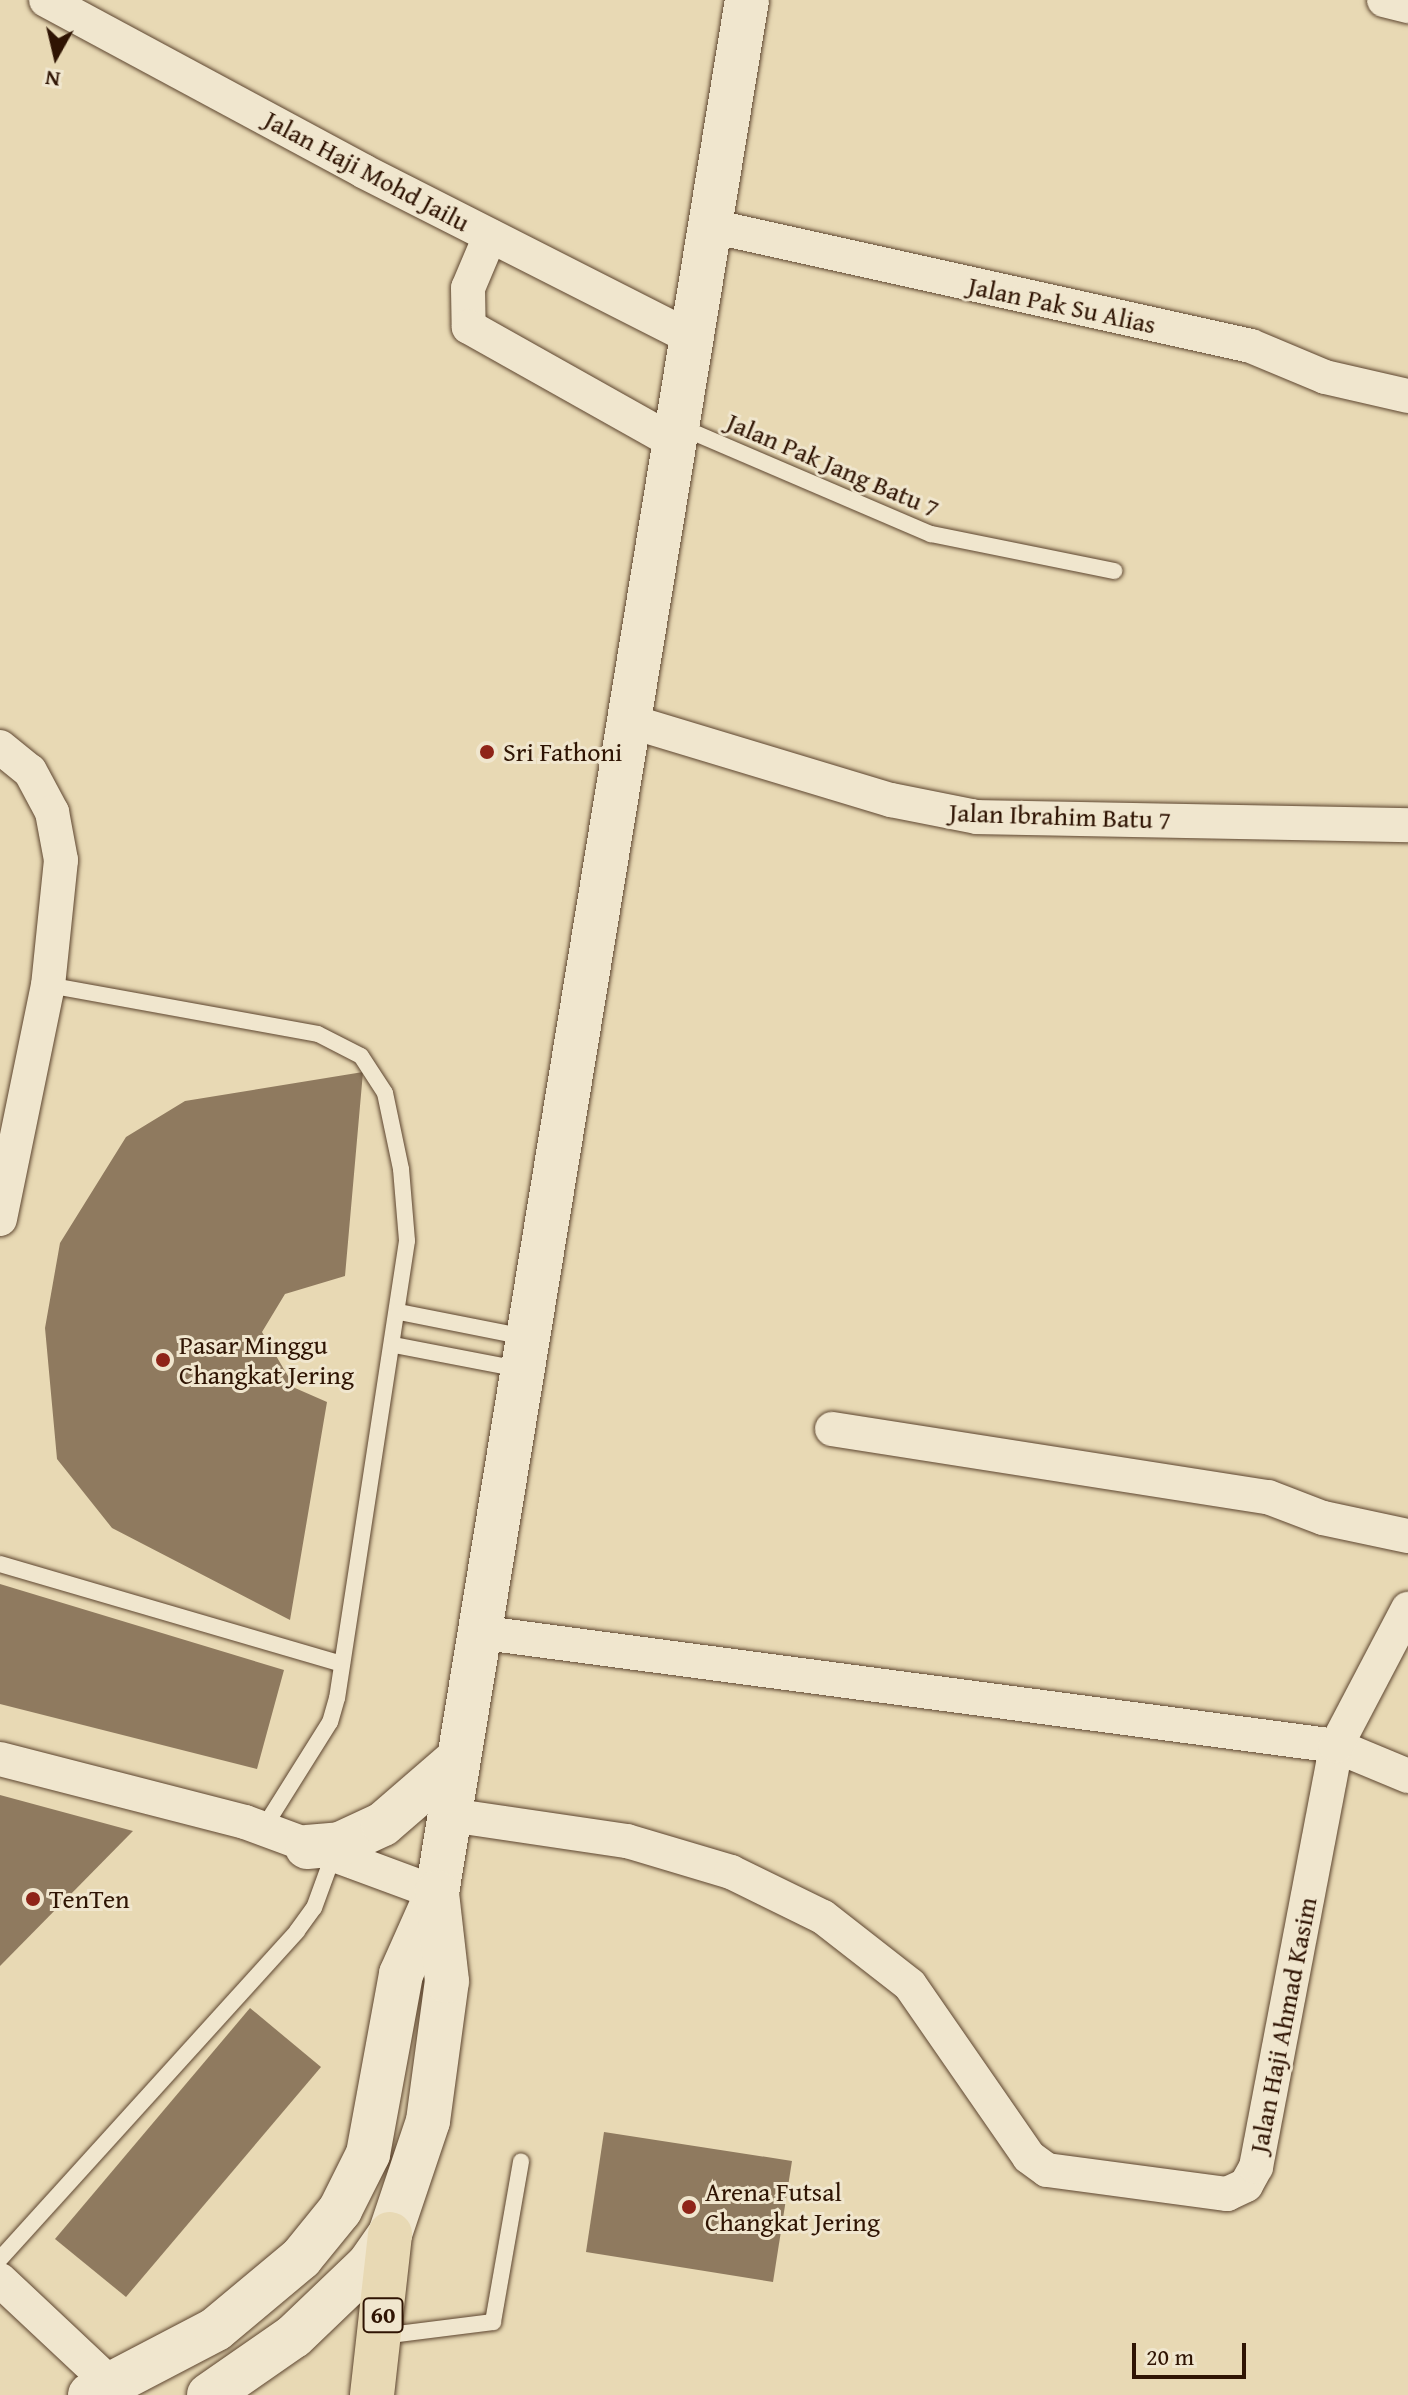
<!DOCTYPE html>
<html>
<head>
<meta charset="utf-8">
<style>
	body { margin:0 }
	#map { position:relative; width:1408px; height:2395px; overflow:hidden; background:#e8d9b4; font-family:"Gentium Book Plus",serif }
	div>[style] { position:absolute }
	.building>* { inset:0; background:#8f7a5f }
	.roads { filter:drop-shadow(0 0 2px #5d452f) drop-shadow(0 0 2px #5d452f) }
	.service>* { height:16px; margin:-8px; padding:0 8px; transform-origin:8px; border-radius:8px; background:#f0e6ce }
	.minor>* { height:34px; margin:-17px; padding:0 17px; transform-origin:17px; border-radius:17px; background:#f0e6ce }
	.secondary>* { height:44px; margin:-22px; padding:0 22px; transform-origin:22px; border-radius:22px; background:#f0e6ce }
	.trunk>* { height:44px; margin:-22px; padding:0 22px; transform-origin:22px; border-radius:22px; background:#e8d9b4 }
	.dots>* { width:22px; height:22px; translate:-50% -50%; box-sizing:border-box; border:4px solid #f0e6ce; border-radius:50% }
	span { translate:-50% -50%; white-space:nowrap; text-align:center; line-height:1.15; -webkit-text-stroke:6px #f0e6ce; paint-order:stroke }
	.shield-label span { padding:2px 6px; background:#f0e6ce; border:2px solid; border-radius:6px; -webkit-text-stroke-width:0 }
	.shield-label { font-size:24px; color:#2f1403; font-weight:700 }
	.street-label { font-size:26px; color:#2f1403 }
	.poi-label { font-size:26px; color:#2f1403 }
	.left { translate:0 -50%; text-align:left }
	.north { position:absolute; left:16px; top:16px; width:80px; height:80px; -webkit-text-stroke:6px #f0e6ce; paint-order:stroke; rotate:188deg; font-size:22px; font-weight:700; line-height:32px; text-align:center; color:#2f1403 }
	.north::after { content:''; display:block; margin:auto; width:28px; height:36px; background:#2f1403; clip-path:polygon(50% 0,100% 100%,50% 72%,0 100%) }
	.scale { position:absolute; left:1132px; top:2343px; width:114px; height:36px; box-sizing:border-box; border:4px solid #2f1403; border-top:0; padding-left:10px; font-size:24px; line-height:28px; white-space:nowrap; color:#2f1403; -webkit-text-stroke:6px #f0e6ce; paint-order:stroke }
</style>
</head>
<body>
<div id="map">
	<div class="building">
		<i style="clip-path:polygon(363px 1072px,345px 1276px,285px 1294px,262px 1332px,295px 1388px,327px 1402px,290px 1620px,112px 1528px,57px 1459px,45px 1328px,60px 1243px,126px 1137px,185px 1101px)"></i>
		<i style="clip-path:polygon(0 1584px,284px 1670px,257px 1769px,0 1704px)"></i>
		<i style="clip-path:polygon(0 1795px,133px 1831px,0 1966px)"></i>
		<i style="clip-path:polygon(250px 2008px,321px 2067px,126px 2297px,55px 2239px)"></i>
		<i style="clip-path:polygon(604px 2132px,792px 2161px,773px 2282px,586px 2252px)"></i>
	</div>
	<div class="roads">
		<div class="service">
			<i style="left:681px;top:427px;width:272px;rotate:23.2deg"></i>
			<i style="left:931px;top:534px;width:187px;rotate:11.4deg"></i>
			<i style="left:48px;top:985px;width:274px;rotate:10.3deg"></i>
			<i style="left:318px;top:1034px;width:48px;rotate:27.1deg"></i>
			<i style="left:361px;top:1056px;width:44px;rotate:57deg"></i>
			<i style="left:385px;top:1093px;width:78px;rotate:78.1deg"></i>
			<i style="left:401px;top:1169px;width:72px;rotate:85.2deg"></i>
			<i style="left:407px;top:1241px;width:462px;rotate:98.7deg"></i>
			<i style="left:337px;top:1698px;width:25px;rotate:106deg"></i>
			<i style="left:330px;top:1722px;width:126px;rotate:122.1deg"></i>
			<i style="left:399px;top:1312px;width:128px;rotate:11.2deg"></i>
			<i style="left:394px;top:1345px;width:127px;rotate:10.9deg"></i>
			<i style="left:0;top:1564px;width:356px;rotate:16.3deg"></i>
			<i style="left:0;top:2259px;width:442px;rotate:-47.8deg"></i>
			<i style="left:297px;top:1931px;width:29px;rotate:-54deg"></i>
			<i style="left:314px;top:1908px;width:55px;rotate:-69.9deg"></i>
			<i style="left:382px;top:2336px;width:112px;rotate:-7.2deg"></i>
			<i style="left:493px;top:2322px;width:163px;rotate:-80.1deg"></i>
		</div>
		<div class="minor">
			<i style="left:46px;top:0;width:360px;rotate:28.3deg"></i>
			<i style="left:363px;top:171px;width:367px;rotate:26.9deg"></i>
			<i style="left:1384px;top:0;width:25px;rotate:14deg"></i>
			<i style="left:711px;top:226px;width:553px;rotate:12.53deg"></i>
			<i style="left:1251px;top:346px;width:80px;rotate:22.7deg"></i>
			<i style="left:1325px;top:377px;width:85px;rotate:12.9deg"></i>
			<i style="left:490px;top:236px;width:56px;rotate:112.9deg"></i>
			<i style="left:468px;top:288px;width:39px;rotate:89deg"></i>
			<i style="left:469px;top:327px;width:235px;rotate:29.3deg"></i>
			<i style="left:629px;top:721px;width:274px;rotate:16.8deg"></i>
			<i style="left:891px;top:800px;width:88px;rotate:11.2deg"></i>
			<i style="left:977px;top:817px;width:431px;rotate:1.1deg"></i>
			<i style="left:0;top:747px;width:38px;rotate:39deg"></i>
			<i style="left:30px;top:771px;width:47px;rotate:61.8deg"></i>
			<i style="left:52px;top:812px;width:49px;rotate:79.4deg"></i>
			<i style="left:61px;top:860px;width:126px;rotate:95.9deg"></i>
			<i style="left:48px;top:985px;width:239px;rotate:101.6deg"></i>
			<i style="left:832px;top:1429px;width:441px;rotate:8.9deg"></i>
			<i style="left:1268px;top:1497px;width:59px;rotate:20.9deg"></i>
			<i style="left:1323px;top:1518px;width:87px;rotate:12deg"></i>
			<i style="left:477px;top:1632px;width:867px;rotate:7.56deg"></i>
			<i style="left:1336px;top:1746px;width:78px;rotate:22.6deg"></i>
			<i style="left:0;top:1759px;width:253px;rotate:14.4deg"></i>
			<i style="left:245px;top:1822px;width:205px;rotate:20.3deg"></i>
			<i style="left:450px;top:1815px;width:179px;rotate:8.4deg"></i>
			<i style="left:627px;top:1841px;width:109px;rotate:16.6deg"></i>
			<i style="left:731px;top:1872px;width:102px;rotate:26.1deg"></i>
			<i style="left:823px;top:1917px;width:110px;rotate:38deg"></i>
			<i style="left:910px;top:1985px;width:209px;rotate:55.3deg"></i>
			<i style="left:1029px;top:2157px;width:22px;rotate:36deg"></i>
			<i style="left:1047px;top:2170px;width:182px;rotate:7.6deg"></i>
			<i style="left:1227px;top:2194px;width:21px;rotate:-25deg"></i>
			<i style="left:1246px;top:2185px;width:21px;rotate:-61deg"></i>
			<i style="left:1256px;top:2167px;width:429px;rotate:-79.2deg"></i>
			<i style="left:1336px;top:1746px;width:155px;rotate:-62.3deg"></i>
			<i style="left:0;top:2280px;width:154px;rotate:43.2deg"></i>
		</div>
		<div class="secondary">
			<i style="left:307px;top:1847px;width:33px;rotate:-5deg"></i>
			<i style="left:340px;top:1844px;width:47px;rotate:-24.9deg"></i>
			<i style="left:383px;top:1824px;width:99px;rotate:-40.9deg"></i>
			<i style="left:90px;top:2395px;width:142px;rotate:-27.6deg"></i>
			<i style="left:216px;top:2329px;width:111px;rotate:-39.9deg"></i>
			<i style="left:301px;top:2258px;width:62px;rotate:-50.9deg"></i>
			<i style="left:340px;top:2210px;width:63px;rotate:-63.4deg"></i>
			<i style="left:368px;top:2154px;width:183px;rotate:-79.6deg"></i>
			<i style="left:401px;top:1974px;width:89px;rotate:-66deg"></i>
			<i style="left:437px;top:1893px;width:1918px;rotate:-80.7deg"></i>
			<i style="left:209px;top:2395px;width:103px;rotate:-34.8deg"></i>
			<i style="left:294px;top:2336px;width:104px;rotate:-43.8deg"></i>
			<i style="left:369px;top:2264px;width:37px;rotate:-55deg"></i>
			<i style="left:390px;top:2234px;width:119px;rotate:-71.4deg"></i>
			<i style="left:428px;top:2121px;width:141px;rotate:-82.3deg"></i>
			<i style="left:447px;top:1981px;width:89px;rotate:-96.5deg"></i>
		</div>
		<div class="trunk">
			<i style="left:372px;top:2395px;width:162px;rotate:-83.6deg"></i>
		</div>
	</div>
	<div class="dots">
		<i style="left:487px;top:752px;background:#8f2418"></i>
		<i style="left:163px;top:1360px;background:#8f2418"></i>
		<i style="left:33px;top:1899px;background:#8f2418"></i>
		<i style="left:689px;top:2207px;background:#8f2418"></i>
	</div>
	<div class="shield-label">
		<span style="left:383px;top:2315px">60</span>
	</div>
	<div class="street-label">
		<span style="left:367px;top:171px;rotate:28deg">Jalan Haji Mohd Jailu</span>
		<span style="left:1062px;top:305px;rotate:12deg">Jalan Pak Su Alias</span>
		<span style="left:833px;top:465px;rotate:23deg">Jalan Pak Jang Batu 7</span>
		<span style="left:1060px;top:816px;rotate:2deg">Jalan Ibrahim Batu 7</span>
		<span style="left:1283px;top:2025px;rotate:-79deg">Jalan Haji Ahmad Kasim</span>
	</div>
	<div class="poi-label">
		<span class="left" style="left:503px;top:752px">Sri Fathoni</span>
		<span class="left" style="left:179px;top:1360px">Pasar Minggu<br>Changkat Jering</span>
		<span class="left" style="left:49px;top:1899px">TenTen</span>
		<span class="left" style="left:705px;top:2207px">Arena Futsal<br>Changkat Jering</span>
	</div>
	<div class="north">N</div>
	<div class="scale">20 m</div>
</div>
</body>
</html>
